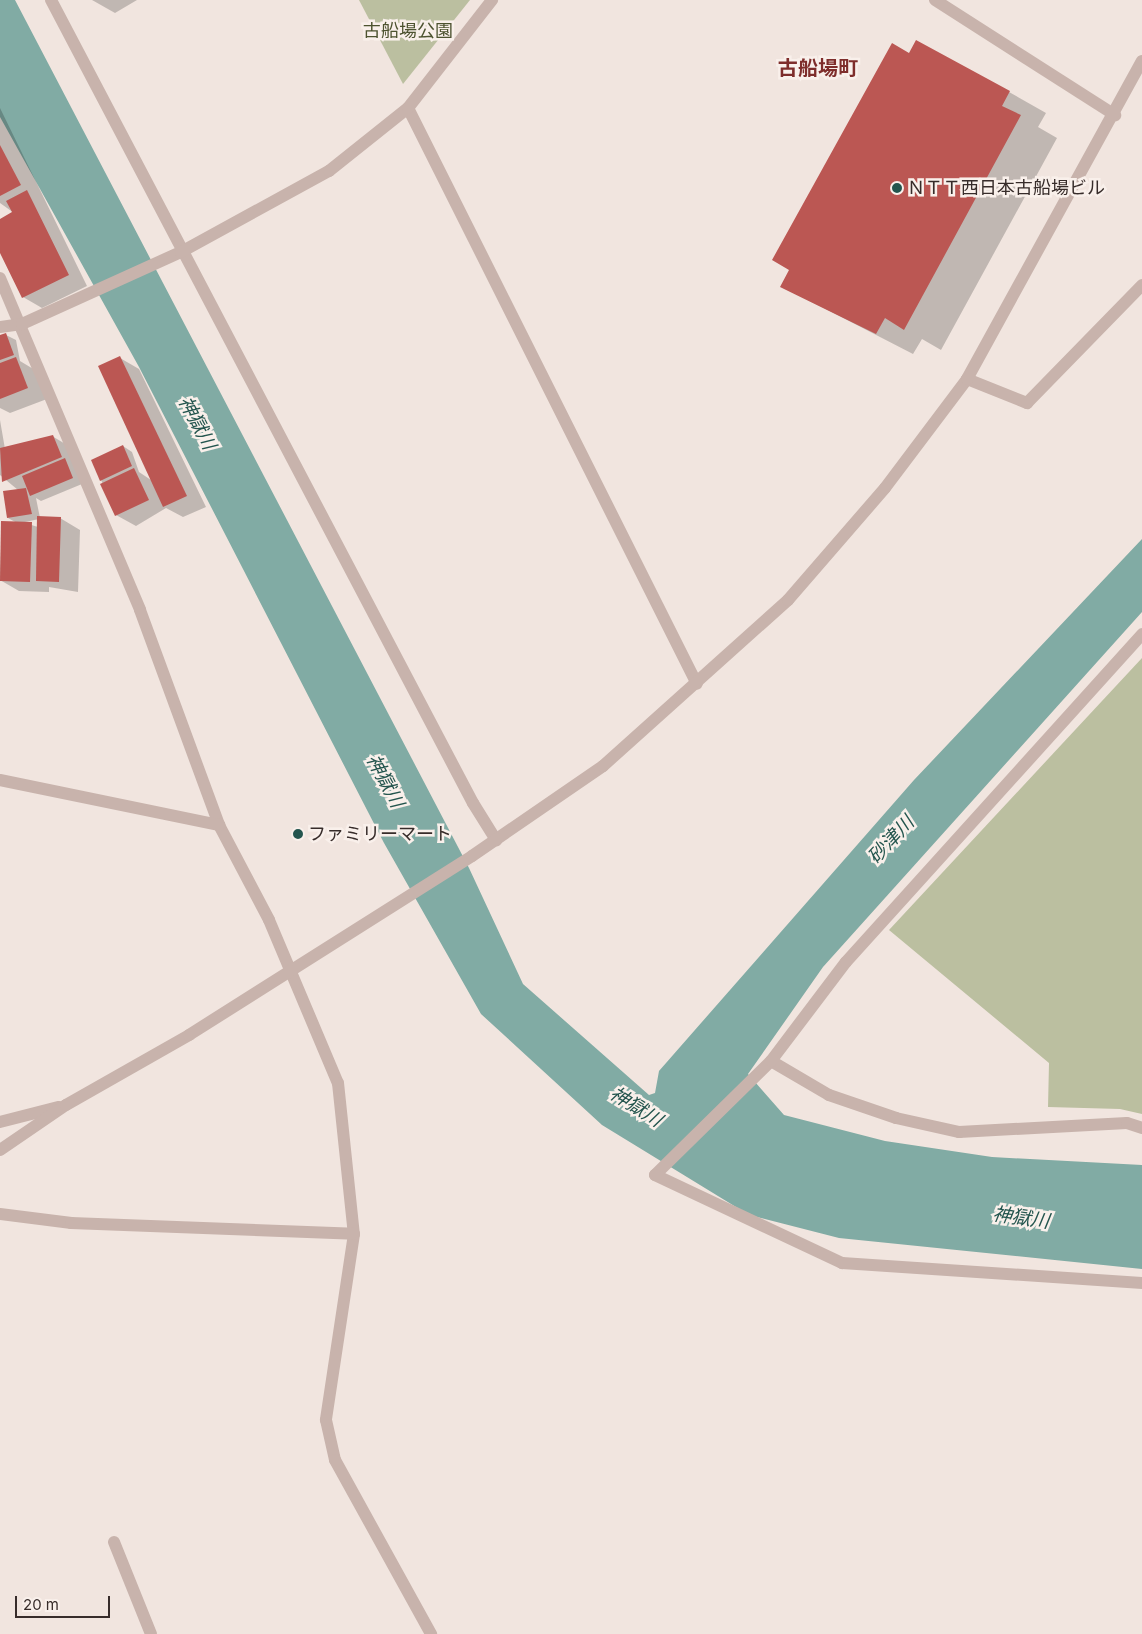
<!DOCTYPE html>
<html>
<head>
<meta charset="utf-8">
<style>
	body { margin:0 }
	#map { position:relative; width:1142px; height:1634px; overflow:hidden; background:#f1e5df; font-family:Inter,"Noto Sans JP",sans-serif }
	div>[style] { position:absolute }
	.green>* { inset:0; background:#bbbfa0 }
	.water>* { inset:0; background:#81aba4 }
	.shadow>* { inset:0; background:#0003 }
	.building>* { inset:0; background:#bb5753 }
	.minor>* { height:12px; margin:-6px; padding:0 6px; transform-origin:6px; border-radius:6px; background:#c8b3ac }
	.tertiary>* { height:12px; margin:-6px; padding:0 6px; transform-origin:6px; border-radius:6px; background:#c8b3ac }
	.dots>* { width:14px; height:14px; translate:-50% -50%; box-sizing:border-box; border:2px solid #f9f0eb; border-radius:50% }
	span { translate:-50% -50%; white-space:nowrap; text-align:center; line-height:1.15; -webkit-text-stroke:5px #f9f0eb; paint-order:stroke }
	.park-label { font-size:18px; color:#4d5330 }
	.poi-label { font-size:18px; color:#372c2a }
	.left { translate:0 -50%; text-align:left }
	.water-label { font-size:19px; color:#24554e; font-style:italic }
	.quarter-label { font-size:20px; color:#7e2d2b; font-weight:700 }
	.scale { position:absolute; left:15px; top:1596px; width:95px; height:22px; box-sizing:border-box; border:2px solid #372c2a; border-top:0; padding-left:6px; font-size:15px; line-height:18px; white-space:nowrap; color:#372c2a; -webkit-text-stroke:4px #f9f0eb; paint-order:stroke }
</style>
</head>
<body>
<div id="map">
	<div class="green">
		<i style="clip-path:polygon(359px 0,470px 0,403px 84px)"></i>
		<i style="clip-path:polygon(1142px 658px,1142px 1114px,1120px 1109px,1048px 1107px,1049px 1063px,889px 930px)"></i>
	</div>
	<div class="water">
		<i style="clip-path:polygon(0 0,15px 0,469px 868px,523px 984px,649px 1095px,655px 1093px,659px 1071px,914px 780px,1142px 539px,1142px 612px,823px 967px,748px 1074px,784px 1115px,885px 1141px,992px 1157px,1142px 1165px,1142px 1269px,839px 1238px,749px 1215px,602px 1125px,481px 1014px,384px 843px,139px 367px,0 117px)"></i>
	</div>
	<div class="shadow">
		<i style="clip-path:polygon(92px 0,137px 0,115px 13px)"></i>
		<i style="clip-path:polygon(910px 55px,1009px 92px,1046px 113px,1038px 127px,1057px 138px,941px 350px,922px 339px,913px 354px,781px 286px)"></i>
		<i style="clip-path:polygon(0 108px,87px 286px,42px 308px,23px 297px,0 250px,0 220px,14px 213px,0 203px)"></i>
		<i style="clip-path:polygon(6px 335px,16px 340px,20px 361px,35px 370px,47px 399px,10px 413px,0 408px,0 336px)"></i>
		<i style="clip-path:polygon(120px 358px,139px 369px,206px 507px,183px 517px,166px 508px,136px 526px,116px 515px,93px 461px,123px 446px,132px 452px,139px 472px,151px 480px)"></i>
		<i style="clip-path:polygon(evenodd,0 420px,5px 449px,52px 436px,72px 448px,82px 484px,41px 501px,36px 498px,40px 518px,60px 518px,80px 530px,78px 592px,49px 587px,49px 592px,19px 591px,0 580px,2px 522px,17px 523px,8px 518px,18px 490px,0 475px,0 420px,39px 519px,38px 527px,25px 523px,25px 522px,39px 519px)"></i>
	</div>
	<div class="building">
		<i style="clip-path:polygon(916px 40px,1010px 91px,1002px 106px,1021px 115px,904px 330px,885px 318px,876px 334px,780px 287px,789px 270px,772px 260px,892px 43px,909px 53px)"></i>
		<i style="clip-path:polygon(0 145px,21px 185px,0 196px)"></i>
		<i style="clip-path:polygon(27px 190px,69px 275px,22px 298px,0 253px,0 219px,12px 212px,6px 201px)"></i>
		<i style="clip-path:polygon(6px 333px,14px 355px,0 360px,0 335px)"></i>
		<i style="clip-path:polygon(120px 356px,187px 496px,163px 507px,98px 366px)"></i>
		<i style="clip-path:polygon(16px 357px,28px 388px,0 399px,0 363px)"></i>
		<i style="clip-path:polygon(53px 435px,62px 457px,2px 482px,0 448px)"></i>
		<i style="clip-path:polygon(123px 445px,132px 466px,100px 481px,91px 460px)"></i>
		<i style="clip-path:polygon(65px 458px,73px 478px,30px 496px,22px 476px)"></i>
		<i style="clip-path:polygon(134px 468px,149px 500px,115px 516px,100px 484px)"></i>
		<i style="clip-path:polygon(26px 488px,32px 514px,7px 518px,3px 491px)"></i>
		<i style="clip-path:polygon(37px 516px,61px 517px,59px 582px,36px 581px)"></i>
		<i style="clip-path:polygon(1px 521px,32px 522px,30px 582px,0 581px)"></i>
	</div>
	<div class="minor">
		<i style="left:51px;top:0;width:907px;rotate:62.28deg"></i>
		<i style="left:473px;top:803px;width:44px;rotate:58.1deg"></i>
		<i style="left:935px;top:0;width:214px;rotate:32.6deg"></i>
		<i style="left:408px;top:108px;width:644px;rotate:63.36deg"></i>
		<i style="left:0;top:278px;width:360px;rotate:67.1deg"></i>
		<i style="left:140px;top:610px;width:229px;rotate:69.8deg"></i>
		<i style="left:219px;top:825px;width:107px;rotate:62.2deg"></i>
		<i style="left:269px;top:920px;width:177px;rotate:67.1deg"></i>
		<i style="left:338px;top:1083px;width:152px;rotate:84deg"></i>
		<i style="left:354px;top:1234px;width:188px;rotate:98.6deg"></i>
		<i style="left:326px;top:1420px;width:41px;rotate:77.3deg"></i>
		<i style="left:335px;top:1460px;width:199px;rotate:61.1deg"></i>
		<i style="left:0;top:327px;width:22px;rotate:-8deg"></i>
		<i style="left:22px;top:324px;width:175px;rotate:-24.4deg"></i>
		<i style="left:181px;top:252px;width:169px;rotate:-28.7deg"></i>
		<i style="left:329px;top:171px;width:101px;rotate:-38.6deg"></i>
		<i style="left:408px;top:108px;width:137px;rotate:-52.1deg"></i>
		<i style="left:967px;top:379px;width:65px;rotate:21.8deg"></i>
		<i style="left:1027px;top:403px;width:165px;rotate:-45.7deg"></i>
		<i style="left:0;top:780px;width:224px;rotate:11.6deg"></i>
		<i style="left:771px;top:1061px;width:67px;rotate:30.4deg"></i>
		<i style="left:829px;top:1095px;width:71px;rotate:18.9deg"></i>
		<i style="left:896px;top:1118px;width:65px;rotate:12.5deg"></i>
		<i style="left:959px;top:1132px;width:168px;rotate:-3.1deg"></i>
		<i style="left:1127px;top:1123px;width:16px;rotate:18deg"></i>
		<i style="left:655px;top:1175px;width:163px;rotate:-44.5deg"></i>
		<i style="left:771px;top:1061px;width:124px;rotate:-52.9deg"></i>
		<i style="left:846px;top:962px;width:442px;rotate:-47.9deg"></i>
		<i style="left:0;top:1214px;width:72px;rotate:7.2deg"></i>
		<i style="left:71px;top:1223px;width:283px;rotate:2.2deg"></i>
		<i style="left:114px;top:1542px;width:99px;rotate:68.1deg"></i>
	</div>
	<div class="tertiary">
		<i style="left:0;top:1122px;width:61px;rotate:-14.3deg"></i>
		<i style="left:0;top:1150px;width:80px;rotate:-34.3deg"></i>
		<i style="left:66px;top:1105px;width:142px;rotate:-29.6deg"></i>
		<i style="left:189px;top:1035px;width:335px;rotate:-32.3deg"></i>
		<i style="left:472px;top:856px;width:159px;rotate:-34.5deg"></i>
		<i style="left:603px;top:766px;width:249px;rotate:-41.9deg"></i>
		<i style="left:788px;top:600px;width:148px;rotate:-49.1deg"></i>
		<i style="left:885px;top:488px;width:136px;rotate:-53deg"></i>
		<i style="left:967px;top:379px;width:363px;rotate:-61.2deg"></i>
		<i style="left:655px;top:1175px;width:207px;rotate:25.2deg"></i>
		<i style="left:842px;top:1263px;width:301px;rotate:3.8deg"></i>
	</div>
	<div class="dots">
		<i style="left:897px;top:188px;background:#24554e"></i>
		<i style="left:298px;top:834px;background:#24554e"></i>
	</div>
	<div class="park-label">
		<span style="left:408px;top:31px">古船場公園</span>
	</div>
	<div class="poi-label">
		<span class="left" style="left:907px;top:188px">ＮＴＴ西日本古船場ビル</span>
		<span class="left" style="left:308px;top:834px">ファミリーマート</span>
	</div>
	<div class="water-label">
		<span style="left:197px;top:423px;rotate:62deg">神獄川</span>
		<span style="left:385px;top:781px;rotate:62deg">神獄川</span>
		<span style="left:891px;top:840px;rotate:-47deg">砂津川</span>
		<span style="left:636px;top:1107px;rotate:32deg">神獄川</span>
		<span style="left:1021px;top:1218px;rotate:8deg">神獄川</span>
	</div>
	<div class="quarter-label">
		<span style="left:818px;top:68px">古船場町</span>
	</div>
	<div class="scale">20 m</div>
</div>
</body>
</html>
